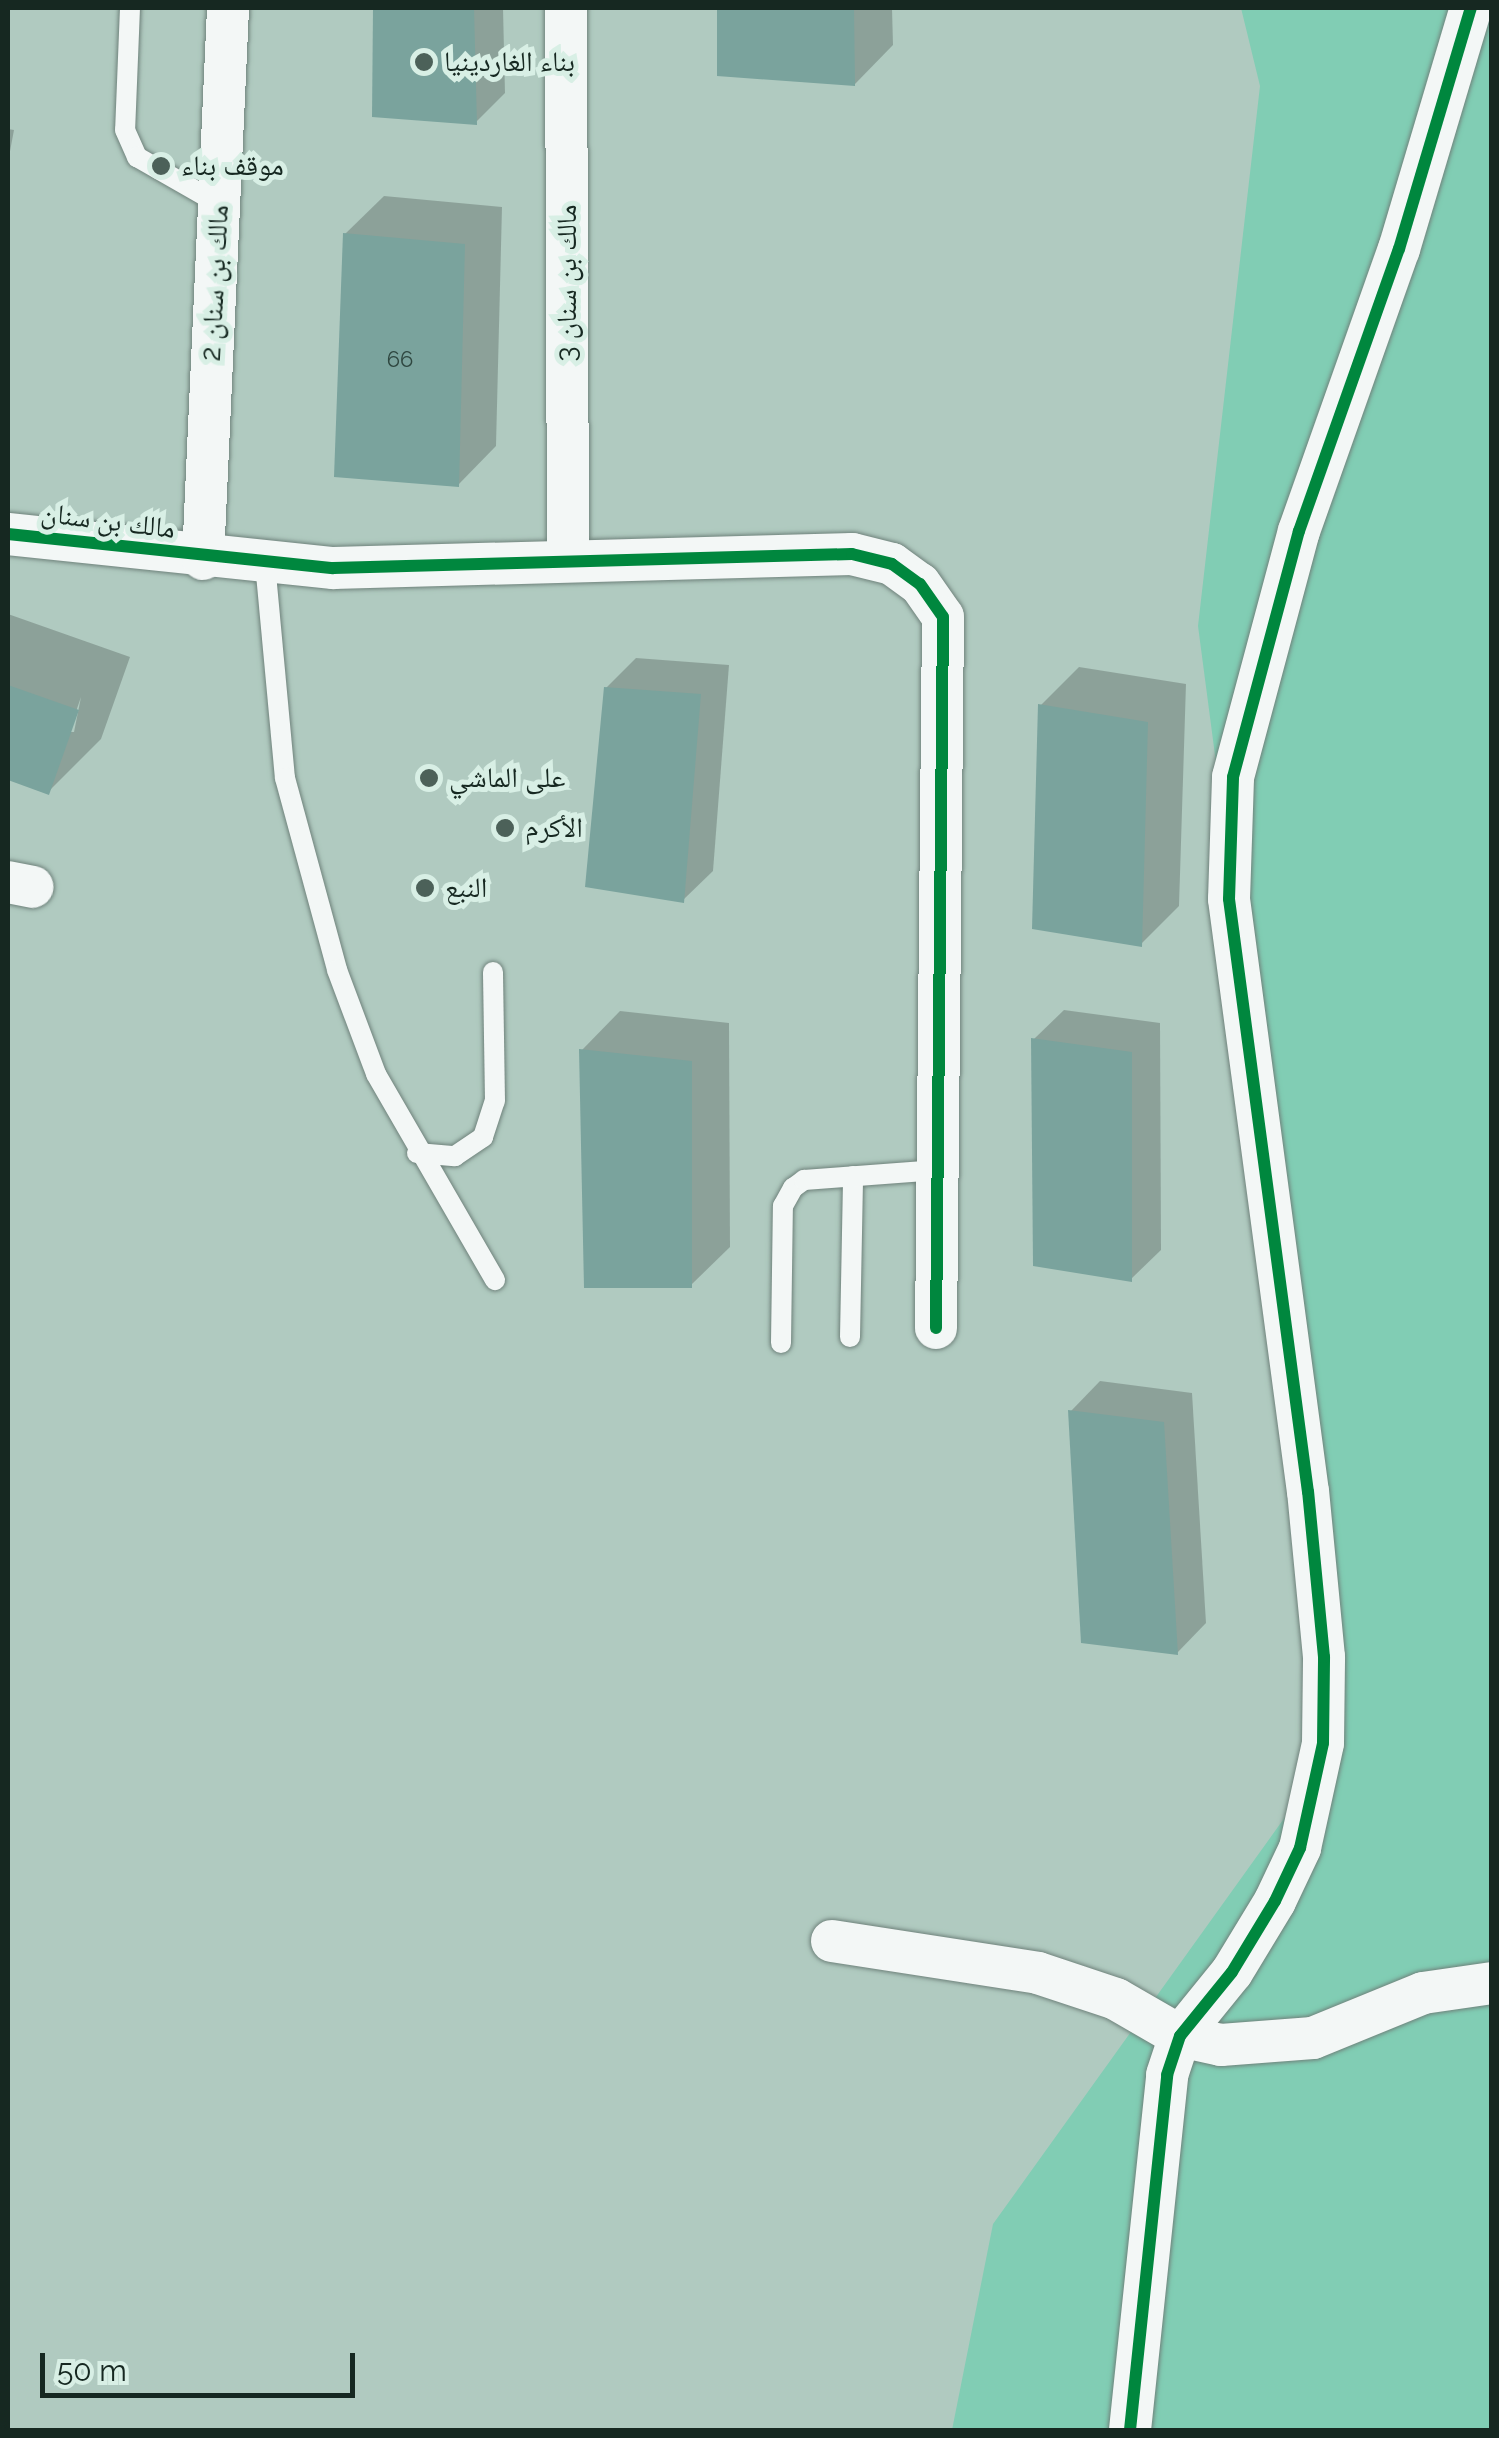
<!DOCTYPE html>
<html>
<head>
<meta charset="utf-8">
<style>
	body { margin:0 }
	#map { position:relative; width:1499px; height:2438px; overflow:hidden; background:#b0cac0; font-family:Raleway,"Noto Naskh Arabic",sans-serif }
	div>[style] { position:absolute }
	.green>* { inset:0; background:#81cdb4 }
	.shadow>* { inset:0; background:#0003 }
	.building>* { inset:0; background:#7aa39d }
	.roads { filter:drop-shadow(0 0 2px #6f827b) drop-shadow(0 0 2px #6f827b) }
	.lane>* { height:20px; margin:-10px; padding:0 10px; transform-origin:10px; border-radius:10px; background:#f3f7f6 }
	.street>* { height:42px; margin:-21px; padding:0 21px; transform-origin:21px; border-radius:21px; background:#f3f7f6 }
	.cycleway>* { height:12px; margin:-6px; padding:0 6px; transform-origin:6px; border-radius:6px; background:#00873e }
	.dots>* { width:28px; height:28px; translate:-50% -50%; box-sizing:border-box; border:5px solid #d8efe5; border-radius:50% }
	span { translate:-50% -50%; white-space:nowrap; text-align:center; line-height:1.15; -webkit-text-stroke:10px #d8efe5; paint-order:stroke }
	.number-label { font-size:22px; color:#2f4740 }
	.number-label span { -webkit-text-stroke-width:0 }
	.poi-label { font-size:28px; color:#162821 }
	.left { translate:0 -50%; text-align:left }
	.street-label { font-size:28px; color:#162821 }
	.frame { position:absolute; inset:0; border:10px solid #162821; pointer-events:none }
	.scale { position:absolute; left:40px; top:2353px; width:315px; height:45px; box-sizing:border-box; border:5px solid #162821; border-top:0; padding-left:12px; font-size:30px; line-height:35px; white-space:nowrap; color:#162821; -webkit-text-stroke:8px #d8efe5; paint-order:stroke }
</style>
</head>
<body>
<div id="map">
	<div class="green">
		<i style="clip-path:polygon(1241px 8px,1491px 8px,1491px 2430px,952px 2430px,993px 2224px,1344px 1735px,1198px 626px,1260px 86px)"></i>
	</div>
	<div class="shadow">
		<i style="clip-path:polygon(375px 8px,503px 8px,505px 93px,476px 122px,374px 115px)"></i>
		<i style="clip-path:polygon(720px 8px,892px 8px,893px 45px,855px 84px,719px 73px)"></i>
		<i style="clip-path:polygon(8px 129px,14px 130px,8px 162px)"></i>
		<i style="clip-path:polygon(384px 196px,502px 207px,496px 446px,458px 485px,345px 234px)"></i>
		<i style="clip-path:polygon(evenodd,8px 614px,130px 657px,101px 739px,48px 792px,8px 778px,8px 614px,81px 697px,74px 732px,69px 732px,81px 697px)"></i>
		<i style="clip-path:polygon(636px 658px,729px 665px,713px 871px,683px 900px,606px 688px)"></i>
		<i style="clip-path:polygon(1079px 667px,1186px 684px,1179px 906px,1141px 944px,1041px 705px)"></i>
		<i style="clip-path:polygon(1064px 1010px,1160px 1023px,1161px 1250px,1131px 1279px,1034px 1039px)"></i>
		<i style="clip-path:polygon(620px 1011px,729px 1023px,730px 1247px,691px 1285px,582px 1050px)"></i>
		<i style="clip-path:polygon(1100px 1381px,1192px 1393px,1206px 1623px,1177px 1653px,1071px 1411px)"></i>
	</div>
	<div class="building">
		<i style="clip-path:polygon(373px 8px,474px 8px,477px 125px,372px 117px)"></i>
		<i style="clip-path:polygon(717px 8px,854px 8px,855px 86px,717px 76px)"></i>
		<i style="clip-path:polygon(343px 233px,465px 244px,459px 487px,334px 477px)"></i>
		<i style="clip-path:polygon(8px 685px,79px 710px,49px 795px,8px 780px)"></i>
		<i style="clip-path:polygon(604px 687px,701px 694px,684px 903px,585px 887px)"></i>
		<i style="clip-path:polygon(1038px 704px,1148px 722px,1142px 947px,1032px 929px)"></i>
		<i style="clip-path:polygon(1031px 1038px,1132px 1052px,1132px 1282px,1033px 1266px)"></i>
		<i style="clip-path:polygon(579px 1049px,692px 1061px,692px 1288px,584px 1288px)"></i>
		<i style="clip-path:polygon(1068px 1410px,1164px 1422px,1178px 1655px,1081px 1643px)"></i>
	</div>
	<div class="roads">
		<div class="lane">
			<i style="left:130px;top:8px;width:122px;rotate:92.3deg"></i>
			<i style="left:125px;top:130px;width:30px;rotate:66deg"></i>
			<i style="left:137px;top:157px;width:95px;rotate:29.8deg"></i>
			<i style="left:265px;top:563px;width:216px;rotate:84.7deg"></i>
			<i style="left:285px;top:778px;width:199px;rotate:74.8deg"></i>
			<i style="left:337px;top:970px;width:111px;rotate:69.4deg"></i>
			<i style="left:376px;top:1074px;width:238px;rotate:60deg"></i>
			<i style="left:417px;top:1153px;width:38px;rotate:5deg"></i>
			<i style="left:455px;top:1156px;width:34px;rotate:-34deg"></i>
			<i style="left:483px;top:1137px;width:38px;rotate:-72deg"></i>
			<i style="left:495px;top:1101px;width:129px;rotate:-90.9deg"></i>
			<i style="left:850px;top:1337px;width:161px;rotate:-88.9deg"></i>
			<i style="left:781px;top:1343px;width:137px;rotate:-89.2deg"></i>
			<i style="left:783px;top:1206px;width:21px;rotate:-61deg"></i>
			<i style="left:793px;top:1188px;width:14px;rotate:-36deg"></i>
			<i style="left:804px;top:1180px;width:134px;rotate:-4.3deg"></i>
		</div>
		<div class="street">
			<i style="left:566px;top:8px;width:550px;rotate:89.79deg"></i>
			<i style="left:8px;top:534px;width:327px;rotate:6deg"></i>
			<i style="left:333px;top:568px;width:519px;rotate:-1.55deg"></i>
			<i style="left:852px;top:554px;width:41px;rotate:14deg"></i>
			<i style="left:892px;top:564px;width:34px;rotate:36deg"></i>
			<i style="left:920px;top:584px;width:40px;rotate:55.1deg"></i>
			<i style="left:943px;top:617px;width:711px;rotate:90.56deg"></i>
			<i style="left:203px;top:559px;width:552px;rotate:-87.4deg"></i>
			<i style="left:8px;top:882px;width:25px;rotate:11deg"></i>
			<i style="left:832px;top:1941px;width:208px;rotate:8.8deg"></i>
			<i style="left:1038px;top:1973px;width:82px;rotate:18.4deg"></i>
			<i style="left:1116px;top:1999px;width:74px;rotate:30deg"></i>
			<i style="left:1180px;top:2036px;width:42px;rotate:12.4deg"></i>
			<i style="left:1221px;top:2045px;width:92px;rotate:-4.4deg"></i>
			<i style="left:1313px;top:2038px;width:119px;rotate:-22.2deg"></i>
			<i style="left:1423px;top:1993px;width:70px;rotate:-8.2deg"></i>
			<i style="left:1130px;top:2430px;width:357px;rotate:-84deg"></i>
			<i style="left:1167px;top:2075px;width:41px;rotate:-71.6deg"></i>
			<i style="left:1180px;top:2036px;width:82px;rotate:-50.9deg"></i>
			<i style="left:1232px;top:1972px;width:83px;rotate:-58.8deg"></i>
			<i style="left:1275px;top:1901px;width:59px;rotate:-64.7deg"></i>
			<i style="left:1300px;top:1848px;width:107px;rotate:-77.6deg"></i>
			<i style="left:1323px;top:1743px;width:86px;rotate:-89.3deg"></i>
			<i style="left:1324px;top:1657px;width:166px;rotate:-95.5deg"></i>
			<i style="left:1308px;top:1492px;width:598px;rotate:-97.59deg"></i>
			<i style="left:1229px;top:899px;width:122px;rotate:-88.1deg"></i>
			<i style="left:1233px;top:777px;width:255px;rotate:-75deg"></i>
			<i style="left:1299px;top:531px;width:299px;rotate:-70.5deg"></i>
			<i style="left:1399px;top:249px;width:252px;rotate:-73.4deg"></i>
		</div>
	</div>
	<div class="cycleway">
		<i style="left:8px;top:534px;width:327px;rotate:6deg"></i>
		<i style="left:333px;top:568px;width:519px;rotate:-1.55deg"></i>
		<i style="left:852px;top:554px;width:41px;rotate:14deg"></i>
		<i style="left:892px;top:564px;width:34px;rotate:36deg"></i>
		<i style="left:920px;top:584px;width:40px;rotate:55.1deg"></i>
		<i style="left:943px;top:617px;width:711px;rotate:90.56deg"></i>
		<i style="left:1130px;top:2430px;width:357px;rotate:-84deg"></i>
		<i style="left:1167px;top:2075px;width:41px;rotate:-71.6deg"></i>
		<i style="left:1180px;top:2036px;width:82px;rotate:-50.9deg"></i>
		<i style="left:1232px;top:1972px;width:83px;rotate:-58.8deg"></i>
		<i style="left:1275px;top:1901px;width:59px;rotate:-64.7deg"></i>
		<i style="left:1300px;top:1848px;width:107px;rotate:-77.6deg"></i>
		<i style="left:1323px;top:1743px;width:86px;rotate:-89.3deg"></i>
		<i style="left:1324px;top:1657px;width:166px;rotate:-95.5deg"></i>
		<i style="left:1308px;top:1492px;width:598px;rotate:-97.59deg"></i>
		<i style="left:1229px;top:899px;width:122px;rotate:-88.1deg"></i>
		<i style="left:1233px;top:777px;width:255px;rotate:-75deg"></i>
		<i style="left:1299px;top:531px;width:299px;rotate:-70.5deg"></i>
		<i style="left:1399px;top:249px;width:252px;rotate:-73.4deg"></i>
	</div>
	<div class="dots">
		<i style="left:424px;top:62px;background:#4c6159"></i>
		<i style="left:161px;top:166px;background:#4c6159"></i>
		<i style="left:429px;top:778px;background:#4c6159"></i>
		<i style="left:505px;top:828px;background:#4c6159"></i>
		<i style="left:425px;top:888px;background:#4c6159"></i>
	</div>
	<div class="number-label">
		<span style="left:400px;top:360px">66</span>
	</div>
	<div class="poi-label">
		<span class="left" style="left:444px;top:62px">بناء الغاردينيا</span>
		<span class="left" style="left:181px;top:166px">موقف بناء</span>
		<span class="left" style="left:449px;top:778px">على الماشي</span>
		<span class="left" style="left:525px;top:828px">الأكرم</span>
		<span class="left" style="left:445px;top:888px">النبع</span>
	</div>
	<div class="street-label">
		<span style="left:215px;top:283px;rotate:-87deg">مالك بن سنان 2</span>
		<span style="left:567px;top:283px;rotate:-90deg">مالك بن سنان 3</span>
		<span style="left:108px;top:521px;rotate:7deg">مالك بن سنان</span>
	</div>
	<div class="frame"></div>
	<div class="scale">50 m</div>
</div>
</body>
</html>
